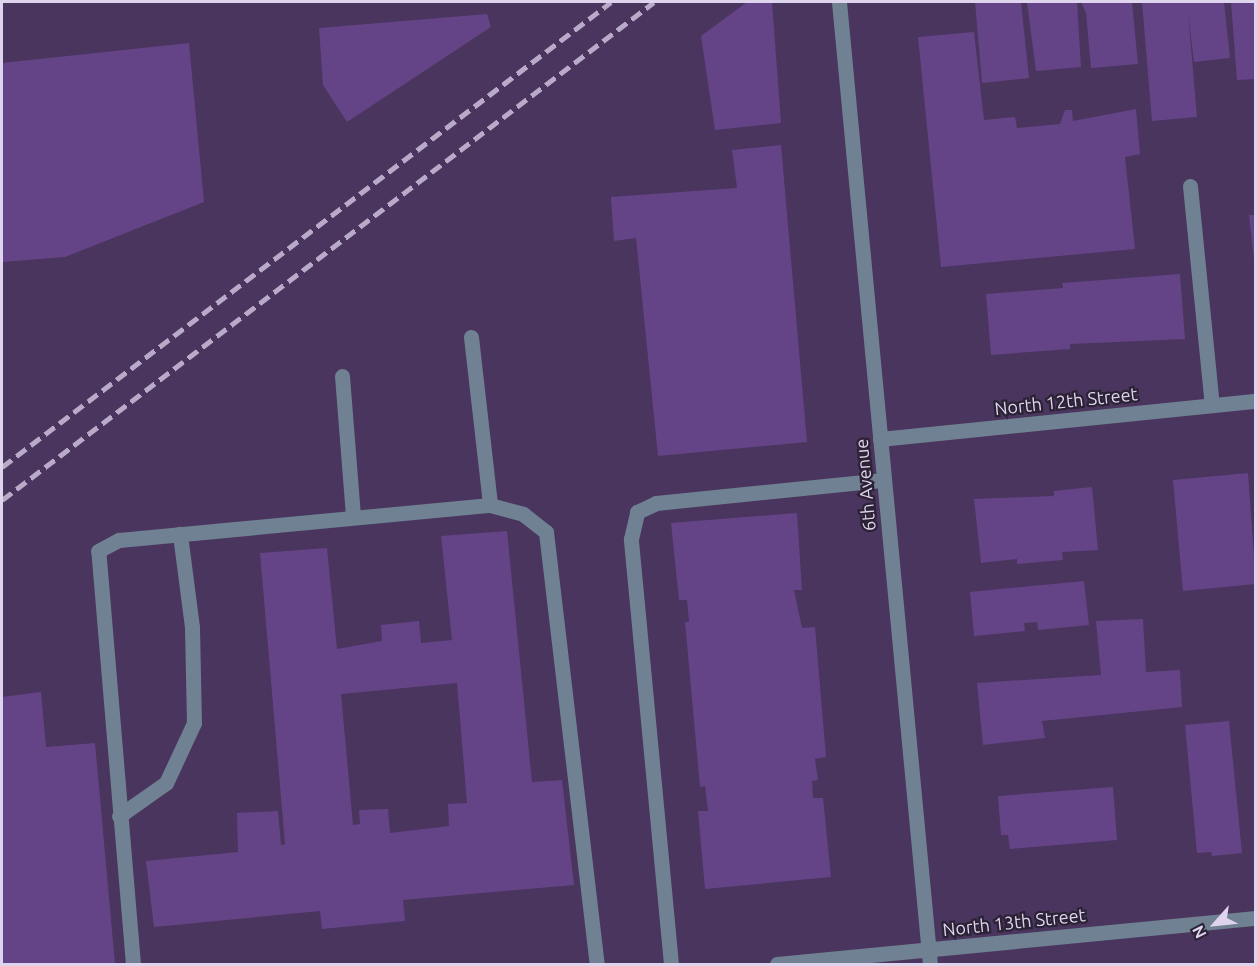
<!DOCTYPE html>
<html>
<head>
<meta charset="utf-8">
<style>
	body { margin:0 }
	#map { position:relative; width:1257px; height:966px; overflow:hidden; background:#49355e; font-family:Ubuntu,sans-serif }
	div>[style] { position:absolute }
	.building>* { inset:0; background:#654387 }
	.minor>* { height:15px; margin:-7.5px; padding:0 7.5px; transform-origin:7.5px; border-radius:7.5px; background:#6f8192 }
	.rail>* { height:4.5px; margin-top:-2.25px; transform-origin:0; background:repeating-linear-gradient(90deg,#b8aac8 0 12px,transparent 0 18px) }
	span { translate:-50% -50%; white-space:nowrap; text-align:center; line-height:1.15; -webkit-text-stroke:4.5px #2b2235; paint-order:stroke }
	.street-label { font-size:18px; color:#dfd4ed }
	.frame { position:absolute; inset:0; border:3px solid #dfd4ed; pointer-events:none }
	.north { position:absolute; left:1185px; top:894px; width:60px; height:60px; -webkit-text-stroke:4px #2b2235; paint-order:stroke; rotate:243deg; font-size:16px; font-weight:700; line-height:24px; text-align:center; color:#dfd4ed }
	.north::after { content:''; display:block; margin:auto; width:21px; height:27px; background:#dfd4ed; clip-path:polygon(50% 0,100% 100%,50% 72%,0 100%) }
</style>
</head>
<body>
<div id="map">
	<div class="building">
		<i style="clip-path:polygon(747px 2px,772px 2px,781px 123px,715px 130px,701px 36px)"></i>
		<i style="clip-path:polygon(975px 2px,1021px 2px,1029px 78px,982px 83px)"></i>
		<i style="clip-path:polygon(1027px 2px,1077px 2px,1081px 67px,1036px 71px)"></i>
		<i style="clip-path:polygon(1081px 2px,1132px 2px,1138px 64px,1091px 68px,1086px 13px)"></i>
		<i style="clip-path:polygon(1142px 2px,1224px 2px,1230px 58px,1194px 62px,1188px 12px,1197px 117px,1152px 121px)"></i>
		<i style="clip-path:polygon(1231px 2px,1256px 2px,1256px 79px,1237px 80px)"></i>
		<i style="clip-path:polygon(487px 14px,491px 27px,347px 122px,323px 85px,319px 28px)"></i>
		<i style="clip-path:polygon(974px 32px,984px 120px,1015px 117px,1017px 128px,1060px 124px,1065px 110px,1072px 110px,1073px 121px,1136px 109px,1140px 154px,1125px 157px,1135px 249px,941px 267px,918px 37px)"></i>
		<i style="clip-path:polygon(189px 43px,204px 202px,65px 257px,2px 262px,2px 63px)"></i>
		<i style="clip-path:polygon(781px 145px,807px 442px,658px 456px,636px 238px,614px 241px,611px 197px,737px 188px,732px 150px)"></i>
		<i style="clip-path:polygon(1249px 215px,1256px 215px,1256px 260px,1254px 260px)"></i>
		<i style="clip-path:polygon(1180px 274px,1185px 339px,1070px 344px,1070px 349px,991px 355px,986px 294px,1063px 288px,1062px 283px)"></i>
		<i style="clip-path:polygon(1248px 473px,1256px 584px,1183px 591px,1173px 480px)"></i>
		<i style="clip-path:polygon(1092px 487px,1098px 550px,1062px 552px,1063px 560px,1017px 564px,1017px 559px,981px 563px,974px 499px,1054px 496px,1054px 491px)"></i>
		<i style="clip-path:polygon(797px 513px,802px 590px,794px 590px,802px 628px,815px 627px,826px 757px,815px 759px,818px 780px,812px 781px,813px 798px,823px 798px,831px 877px,705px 889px,698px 811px,708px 811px,705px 786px,700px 787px,685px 622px,689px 622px,687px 600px,679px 600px,671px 523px)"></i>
		<i style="clip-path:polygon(evenodd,507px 531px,532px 782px,562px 780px,574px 885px,403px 900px,405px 921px,322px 929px,320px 911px,154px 927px,146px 861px,238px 852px,237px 813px,278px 811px,281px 845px,285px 844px,260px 553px,327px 548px,337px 649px,382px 641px,381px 625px,419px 621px,421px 643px,452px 640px,441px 536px,507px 531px,457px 683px,467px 803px,448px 804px,449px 826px,390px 833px,388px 809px,359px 810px,360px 824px,353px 825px,341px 694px,457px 683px)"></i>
		<i style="clip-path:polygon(1084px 581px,1089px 625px,1038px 630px,1037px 622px,1024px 623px,1025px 631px,974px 636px,970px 592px)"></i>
		<i style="clip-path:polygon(1143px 619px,1146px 672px,1180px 670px,1182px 707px,1042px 721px,1045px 738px,983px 745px,977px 683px,1101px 675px,1096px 621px)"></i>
		<i style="clip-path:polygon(41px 692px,46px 747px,95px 743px,115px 964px,2px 964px,2px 697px)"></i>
		<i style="clip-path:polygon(1229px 721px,1242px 853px,1212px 856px,1211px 852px,1197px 853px,1185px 725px)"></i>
		<i style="clip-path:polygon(1113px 787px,1117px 840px,1010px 849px,1008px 835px,1001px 835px,998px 796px)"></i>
	</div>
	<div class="minor">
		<i style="left:839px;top:2px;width:966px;rotate:84.6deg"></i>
		<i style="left:1190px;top:186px;width:220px;rotate:84.3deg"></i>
		<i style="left:471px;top:337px;width:169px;rotate:83.5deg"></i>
		<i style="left:342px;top:376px;width:139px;rotate:85.5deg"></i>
		<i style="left:880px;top:439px;width:378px;rotate:-5.8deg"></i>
		<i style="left:119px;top:816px;width:57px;rotate:-35.1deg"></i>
		<i style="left:166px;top:783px;width:66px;rotate:-65deg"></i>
		<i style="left:194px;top:723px;width:96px;rotate:-91.2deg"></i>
		<i style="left:192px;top:627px;width:94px;rotate:-97.4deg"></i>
		<i style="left:133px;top:964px;width:414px;rotate:-94.8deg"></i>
		<i style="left:98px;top:551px;width:24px;rotate:-28deg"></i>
		<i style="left:119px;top:540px;width:373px;rotate:-5.4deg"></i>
		<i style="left:490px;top:505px;width:34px;rotate:15deg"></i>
		<i style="left:523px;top:514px;width:29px;rotate:38deg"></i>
		<i style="left:546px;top:532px;width:435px;rotate:83.3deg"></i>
		<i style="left:671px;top:964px;width:427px;rotate:-95.4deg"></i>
		<i style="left:631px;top:539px;width:28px;rotate:-77deg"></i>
		<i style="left:637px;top:512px;width:21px;rotate:-25deg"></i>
		<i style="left:656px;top:503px;width:229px;rotate:-5.8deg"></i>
		<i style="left:777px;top:964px;width:481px;rotate:-5.5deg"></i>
	</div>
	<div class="rail">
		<i style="left:2px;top:467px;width:766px;rotate:-37.36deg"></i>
		<i style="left:2px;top:500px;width:820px;rotate:-37.37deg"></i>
	</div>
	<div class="street-label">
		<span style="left:1066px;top:401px;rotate:-6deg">North 12th Street</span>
		<span style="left:865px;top:485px;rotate:-95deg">6th Avenue</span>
		<span style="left:1014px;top:922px;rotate:-6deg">North 13th Street</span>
	</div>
	<div class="frame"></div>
	<div class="north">N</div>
</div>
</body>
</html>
